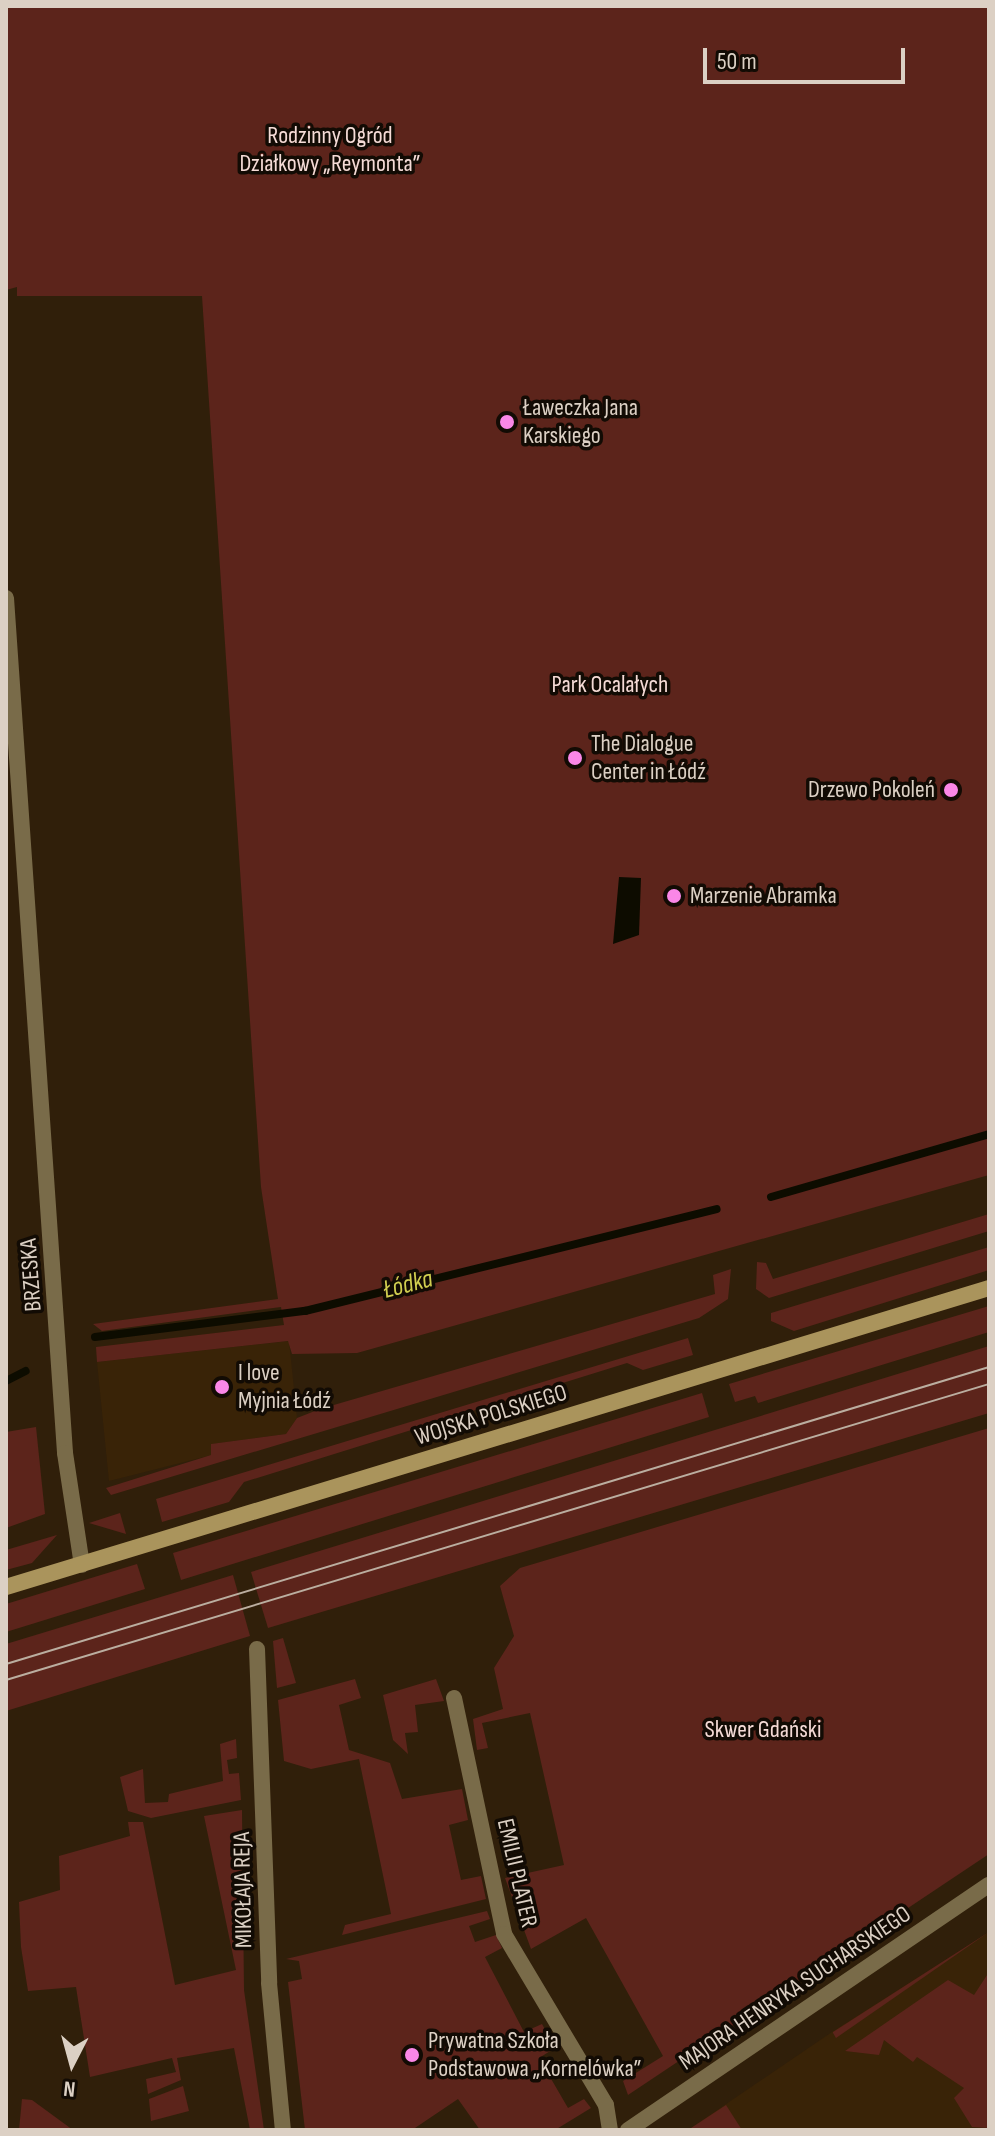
<!DOCTYPE html>
<html>
<head>
<meta charset="utf-8">
<style>
	body { margin:0 }
	#map { position:relative; width:995px; height:2136px; overflow:hidden; background:#301f0a; font-family:"Sofia Sans Condensed",sans-serif }
	div>[style] { position:absolute }
	.built>* { inset:0; background:#392307 }
	.green>* { inset:0; background:#5c241b }
	.water>* { inset:0; background:#0d0c00 }
	.stream>* { height:8px; margin:-4px; padding:0 4px; transform-origin:4px; border-radius:4px; background:#0d0c00 }
	.street>* { height:16px; margin:-8px; padding:0 8px; transform-origin:8px; border-radius:8px; background:#796b49 }
	.secondary>* { height:16px; margin:-8px; padding:0 8px; transform-origin:8px; border-radius:8px; background:#aa945c }
	.tram>* { height:2px; margin:-1px; padding:0 1px; transform-origin:1px; border-radius:1px; background:#bbaea0 }
	.dots>* { width:22px; height:22px; translate:-50% -50%; box-sizing:border-box; border:4px solid #120b04; border-radius:50% }
	span { translate:-50% -50%; white-space:nowrap; text-align:center; line-height:1.15; -webkit-text-stroke:7px #120b04; paint-order:stroke }
	.park-label { font-size:24px; color:#f5dbd6 }
	.poi-label { font-size:24px; color:#dcd0c4 }
	.left { translate:0 -50%; text-align:left }
	.right { translate:-100% -50%; text-align:right }
	.street-label { font-size:24px; color:#dcd0c4 }
	.water-label { font-size:26px; color:#d1ce50; font-style:italic }
	.frame { position:absolute; inset:0; border:8px solid #dcd0c4; pointer-events:none }
	.north { position:absolute; left:32px; top:2024px; width:80px; height:80px; -webkit-text-stroke:6px #120b04; paint-order:stroke; rotate:186deg; font-size:22px; font-weight:700; line-height:32px; text-align:center; color:#dcd0c4 }
	.north::after { content:''; display:block; margin:auto; width:28px; height:36px; background:#dcd0c4; clip-path:polygon(50% 0,100% 100%,50% 72%,0 100%) }
	.scale { position:absolute; left:703px; top:48px; width:202px; height:36px; box-sizing:border-box; border:4px solid #dcd0c4; border-top:0; padding-left:10px; font-size:24px; line-height:28px; white-space:nowrap; color:#dcd0c4; -webkit-text-stroke:6px #120b04; paint-order:stroke }
</style>
</head>
<body>
<div id="map">
	<div class="built">
		<i style="clip-path:polygon(289px 1341px,297px 1418px,286px 1434px,212px 1444px,212px 1455px,109px 1481px,97px 1362px)"></i>
		<i style="clip-path:polygon(989px 1932px,989px 2130px,688px 2130px,832px 2032px)"></i>
	</div>
	<div class="green">
		<i style="clip-path:polygon(6px 6px,989px 6px,989px 1175px,357px 1353px,292px 1354px,288px 1341px,97px 1362px,96px 1347px,284px 1325px,281px 1307px,102px 1331px,93px 1324px,278px 1299px,261px 1187px,202px 296px,17px 296px,17px 287px,6px 290px)"></i>
		<i style="clip-path:polygon(989px 1214px,989px 1231px,769px 1298px,756px 1289px,757px 1262px,766px 1263px,773px 1279px)"></i>
		<i style="clip-path:polygon(989px 1247px,989px 1270px,794px 1331px,771px 1321px,771px 1313px)"></i>
		<i style="clip-path:polygon(731px 1269px,728px 1299px,699px 1318px,111px 1495px,106px 1488px,211px 1455px,211px 1444px,286px 1434px,297px 1418px,320px 1409px,715px 1294px,713px 1275px)"></i>
		<i style="clip-path:polygon(989px 1306px,989px 1332px,758px 1403px,755px 1396px,735px 1402px,729px 1384px)"></i>
		<i style="clip-path:polygon(688px 1338px,693px 1355px,643px 1370px,627px 1363px,244px 1482px,229px 1502px,162px 1522px,156px 1499px)"></i>
		<i style="clip-path:polygon(989px 1346px,989px 1413px,268px 1628px,251px 1572px)"></i>
		<i style="clip-path:polygon(702px 1393px,709px 1417px,181px 1580px,173px 1553px)"></i>
		<i style="clip-path:polygon(36px 1427px,45px 1514px,6px 1528px,6px 1432px)"></i>
		<i style="clip-path:polygon(989px 1428px,989px 1854px,628px 2095px,623px 2081px,663px 2056px,586px 1918px,531px 1949px,505px 1878px,564px 1865px,530px 1713px,482px 1723px,488px 1748px,477px 1750px,473px 1719px,503px 1709px,494px 1668px,514px 1636px,500px 1586px,520px 1568px)"></i>
		<i style="clip-path:polygon(120px 1513px,126px 1534px,89px 1523px)"></i>
		<i style="clip-path:polygon(57px 1535px,32px 1563px,6px 1570px,6px 1550px)"></i>
		<i style="clip-path:polygon(137px 1564px,145px 1589px,6px 1632px,6px 1604px)"></i>
		<i style="clip-path:polygon(233px 1575px,250px 1636px,6px 1711px,6px 1644px)"></i>
		<i style="clip-path:polygon(283px 1638px,296px 1683px,277px 1688px,273px 1641px)"></i>
		<i style="clip-path:polygon(355px 1679px,361px 1698px,339px 1705px,349px 1750px,390px 1763px,402px 1799px,462px 1789px,468px 1820px,449px 1825px,461px 1880px,481px 1876px,486px 1899px,342px 1935px,345px 1925px,391px 1914px,359px 1759px,311px 1769px,284px 1761px,278px 1700px)"></i>
		<i style="clip-path:polygon(436px 1679px,444px 1701px,415px 1705px,418px 1732px,405px 1733px,408px 1754px,393px 1740px,383px 1695px)"></i>
		<i style="clip-path:polygon(236px 1739px,237px 1758px,227px 1760px,229px 1774px,239px 1773px,241px 1800px,151px 1818px,128px 1811px,120px 1777px,143px 1769px,145px 1803px,168px 1802px,169px 1794px,223px 1781px,220px 1744px)"></i>
		<i style="clip-path:polygon(242px 1810px,244px 1990px,264px 2130px,250px 2130px,234px 2048px,177px 2058px,181px 2080px,148px 2094px,146px 2079px,176px 2072px,172px 2058px,90px 2077px,76px 1987px,28px 1991px,21px 1947px,19px 1902px,60px 1890px,59px 1856px,130px 1836px,128px 1822px,143px 1822px,175px 1985px,236px 1970px,204px 1816px)"></i>
		<i style="clip-path:polygon(487px 1911px,490px 1919px,469px 1926px,475px 1942px,496px 1935px,502px 1948px,485px 1957px,524px 2032px,542px 2024px,555px 2048px,539px 2058px,568px 2108px,584px 2099px,591px 2108px,555px 2130px,480px 2130px,458px 2099px,412px 2130px,305px 2130px,288px 1982px,302px 1979px,299px 1961px,286px 1959px)"></i>
		<i style="clip-path:polygon(989px 1932px,836px 2038px,833px 2033px,833px 2032px)"></i>
		<i style="clip-path:polygon(989px 1972px,989px 2128px,972px 2127px,954px 2098px,964px 2088px,917px 2057px,913px 2062px,884px 2040px,879px 2055px,845px 2051px,948px 1980px,974px 1995px)"></i>
		<i style="clip-path:polygon(183px 2086px,189px 2111px,151px 2121px,149px 2099px)"></i>
		<i style="clip-path:polygon(22px 2099px,32px 2100px,73px 2130px,19px 2130px)"></i>
		<i style="clip-path:polygon(726px 2105px,742px 2130px,688px 2130px)"></i>
	</div>
	<div class="water">
		<i style="clip-path:polygon(619px 877px,641px 878px,639px 935px,613px 944px)"></i>
	</div>
	<div class="stream">
		<i style="left:771px;top:1197px;width:227px;rotate:-16.1deg"></i>
		<i style="left:95px;top:1337px;width:212px;rotate:-7.1deg"></i>
		<i style="left:305px;top:1311px;width:424px;rotate:-13.9deg"></i>
		<i style="left:6px;top:1381px;width:22px;rotate:-27deg"></i>
	</div>
	<div class="street">
		<i style="left:6px;top:598px;width:857px;rotate:86.05deg"></i>
		<i style="left:65px;top:1453px;width:113px;rotate:81.4deg"></i>
		<i style="left:257px;top:1649px;width:334px;rotate:87.9deg"></i>
		<i style="left:269px;top:1983px;width:148px;rotate:84.6deg"></i>
		<i style="left:454px;top:1698px;width:241px;rotate:78deg"></i>
		<i style="left:504px;top:1934px;width:199px;rotate:59.2deg"></i>
		<i style="left:606px;top:2105px;width:25px;rotate:81deg"></i>
		<i style="left:628px;top:2130px;width:436px;rotate:-34.2deg"></i>
	</div>
	<div class="secondary">
		<i style="left:6px;top:1587px;width:1027px;rotate:-16.92deg"></i>
	</div>
	<div class="tram">
		<i style="left:6px;top:1664px;width:1027px;rotate:-16.81deg"></i>
		<i style="left:6px;top:1680px;width:1027px;rotate:-16.76deg"></i>
	</div>
	<div class="dots">
		<i style="left:507px;top:422px;background:#fa87e7"></i>
		<i style="left:575px;top:758px;background:#fa87e7"></i>
		<i style="left:951px;top:790px;background:#fa87e7"></i>
		<i style="left:674px;top:896px;background:#fa87e7"></i>
		<i style="left:222px;top:1387px;background:#fa87e7"></i>
		<i style="left:412px;top:2055px;background:#fa87e7"></i>
	</div>
	<div class="park-label">
		<span style="left:330px;top:150px">Rodzinny Ogród<br>Działkowy „Reymonta”</span>
		<span style="left:610px;top:685px">Park Ocalałych</span>
		<span style="left:763px;top:1730px">Skwer Gdański</span>
	</div>
	<div class="poi-label">
		<span class="left" style="left:523px;top:422px">Ławeczka Jana<br>Karskiego</span>
		<span class="left" style="left:591px;top:758px">The Dialogue<br>Center in Łódź</span>
		<span class="right" style="left:935px;top:790px">Drzewo Pokoleń</span>
		<span class="left" style="left:690px;top:896px">Marzenie Abramka</span>
		<span class="left" style="left:238px;top:1387px">I love<br>Myjnia Łódź</span>
		<span class="left" style="left:428px;top:2055px">Prywatna Szkoła<br>Podstawowa „Kornelówka”</span>
	</div>
	<div class="street-label">
		<span style="left:31px;top:1275px;rotate:-94deg">BRZESKA</span>
		<span style="left:491px;top:1415px;rotate:-17deg">WOJSKA POLSKIEGO</span>
		<span style="left:517px;top:1873px;rotate:77deg">EMILII PLATER</span>
		<span style="left:243px;top:1890px;rotate:-91deg">MIKOŁAJA REJA</span>
		<span style="left:795px;top:1988px;rotate:-34deg">MAJORA HENRYKA SUCHARSKIEGO</span>
	</div>
	<div class="water-label">
		<span style="left:408px;top:1285px;rotate:-14deg">Łódka</span>
	</div>
	<div class="frame"></div>
	<div class="north">N</div>
	<div class="scale">50 m</div>
</div>
</body>
</html>
